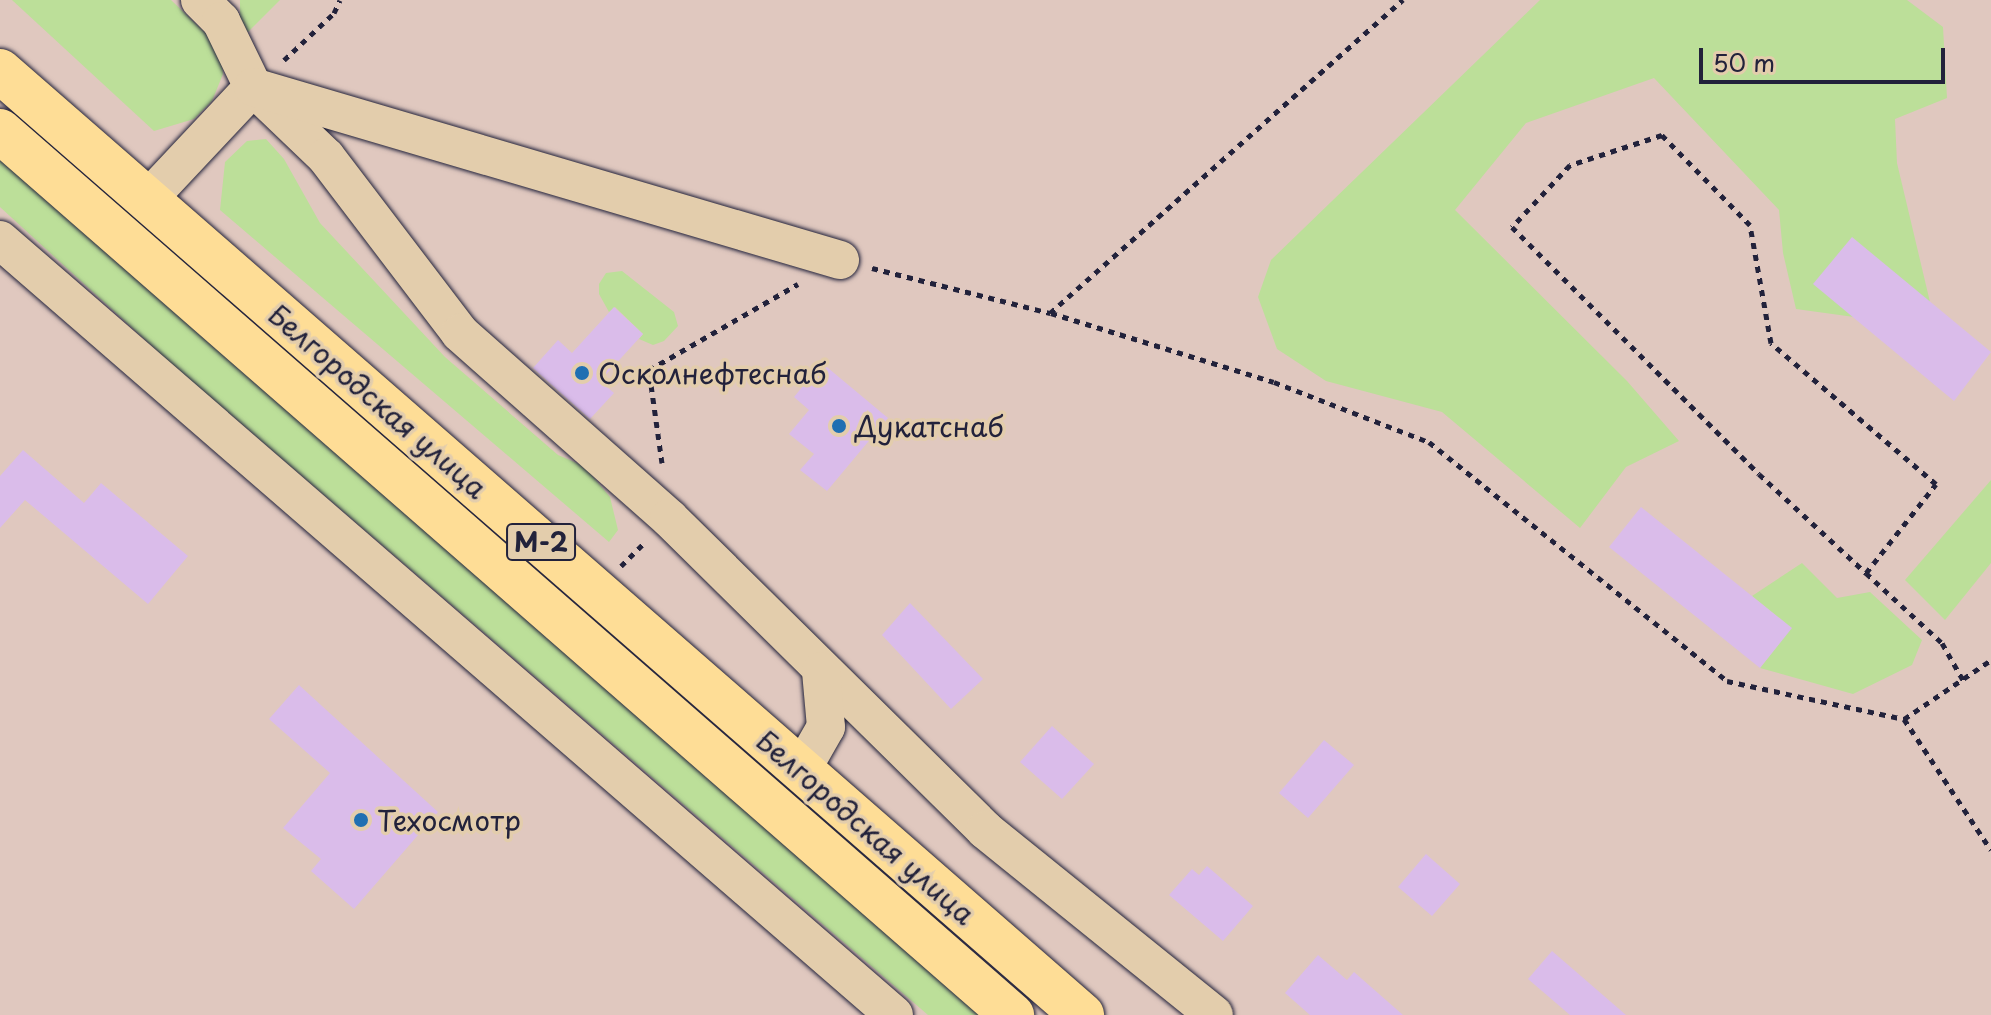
<!DOCTYPE html>
<html>
<head>
<meta charset="utf-8">
<style>
	body { margin:0 }
	#map { position:relative; width:1991px; height:1015px; overflow:hidden; background:#e0c8bf; font-family:"Playpen Sans",sans-serif }
	div>[style] { position:absolute }
	.green>* { inset:0; background:#bcdf99 }
	.building>* { inset:0; background:#dabcea }
	.path>* { height:5px; margin-top:-2.5px; transform-origin:0; background:repeating-linear-gradient(90deg,#22223b 0 6px,transparent 0 12px) }
	.roads { filter:drop-shadow(0 0 2px #22223b) drop-shadow(0 0 2px #22223b) }
	.minor>* { height:38px; margin:-19px; padding:0 19px; transform-origin:19px; border-radius:19px; background:#e3cdac }
	.major>* { height:44px; margin:-22px; padding:0 22px; transform-origin:22px; border-radius:22px; background:#fedd96 }
	.dots>* { width:22px; height:22px; translate:-50% -50%; box-sizing:border-box; border:4px solid #e3cdac; border-radius:50% }
	span { translate:-50% -50%; white-space:nowrap; text-align:center; line-height:1.15; -webkit-text-stroke:7px #e3cdac; paint-order:stroke }
	.shield-label span { padding:2px 6px; background:#e3cdac; border:2px solid; border-radius:6px; -webkit-text-stroke-width:0 }
	.shield-label { font-size:26px; color:#22223b; font-weight:700 }
	.poi-label { font-size:28px; color:#22223b }
	.left { translate:0 -50%; text-align:left }
	.street-label { font-size:28px; color:#22223b }
	.scale { position:absolute; left:1699px; top:48px; width:246px; height:36px; box-sizing:border-box; border:4px solid #22223b; border-top:0; padding-left:10px; font-size:24px; line-height:28px; white-space:nowrap; color:#22223b; -webkit-text-stroke:6px #e3cdac; paint-order:stroke }
</style>
</head>
<body>
<div id="map">
	<div class="green">
		<i style="clip-path:polygon(12px 0,171px 0,221px 48px,223px 74px,212px 101px,194px 119px,154px 131px)"></i>
		<i style="clip-path:polygon(240px 0,280px 0,248px 32px,240px 23px)"></i>
		<i style="clip-path:polygon(1540px 0,1907px 0,1943px 27px,1947px 98px,1895px 119px,1897px 163px,1930px 302px,1854px 317px,1796px 309px,1783px 253px,1779px 210px,1654px 78px,1526px 123px,1455px 210px,1627px 381px,1679px 441px,1626px 467px,1580px 528px,1442px 412px,1326px 381px,1277px 349px,1258px 297px,1271px 260px)"></i>
		<i style="clip-path:polygon(266px 139px,284px 159px,320px 223px,445px 357px,558px 455px,584px 466px,610px 497px,618px 530px,609px 542px,220px 210px,225px 162px,247px 141px)"></i>
		<i style="clip-path:polygon(0 156px,984px 1015px,928px 1015px,165px 358px,0 207px)"></i>
		<i style="clip-path:polygon(622px 271px,674px 312px,678px 326px,664px 341px,653px 345px,639px 339px,643px 334px,615px 307px,609px 312px,599px 294px,599px 284px,606px 273px)"></i>
		<i style="clip-path:polygon(1991px 480px,1991px 563px,1945px 620px,1905px 580px)"></i>
		<i style="clip-path:polygon(1802px 563px,1837px 598px,1870px 592px,1922px 640px,1912px 665px,1853px 694px,1760px 668px,1791px 628px,1752px 596px)"></i>
	</div>
	<div class="building">
		<i style="clip-path:polygon(1852px 237px,1991px 352px,1954px 401px,1813px 284px)"></i>
		<i style="clip-path:polygon(614px 307px,643px 334px,600px 381px,614px 393px,590px 419px,533px 368px,558px 340px,572px 353px)"></i>
		<i style="clip-path:polygon(822px 363px,888px 418px,827px 491px,800px 470px,814px 454px,789px 434px,809px 410px,794px 397px)"></i>
		<i style="clip-path:polygon(23px 450px,84px 503px,101px 483px,188px 556px,148px 604px,25px 500px,0 528px,0 476px)"></i>
		<i style="clip-path:polygon(1641px 507px,1792px 628px,1760px 668px,1609px 547px)"></i>
		<i style="clip-path:polygon(910px 603px,983px 679px,951px 709px,882px 635px)"></i>
		<i style="clip-path:polygon(299px 685px,438px 812px,354px 909px,311px 871px,321px 859px,283px 828px,330px 773px,269px 719px)"></i>
		<i style="clip-path:polygon(1052px 726px,1094px 764px,1062px 799px,1020px 762px)"></i>
		<i style="clip-path:polygon(1324px 740px,1354px 765px,1308px 818px,1279px 793px)"></i>
		<i style="clip-path:polygon(1426px 854px,1460px 884px,1432px 916px,1398px 887px)"></i>
		<i style="clip-path:polygon(1207px 866px,1253px 906px,1223px 941px,1169px 895px,1192px 869px,1199px 875px)"></i>
		<i style="clip-path:polygon(1552px 951px,1626px 1015px,1570px 1015px,1528px 979px)"></i>
		<i style="clip-path:polygon(1318px 955px,1347px 980px,1354px 972px,1403px 1015px,1310px 1015px,1285px 993px)"></i>
	</div>
	<div class="path">
		<i style="left:284px;top:60px;width:69px;rotate:-43.2deg"></i>
		<i style="left:334px;top:13px;width:14px;rotate:-65deg"></i>
		<i style="left:872px;top:268px;width:184px;rotate:14.2deg"></i>
		<i style="left:1050px;top:313px;width:472px;rotate:-41.6deg"></i>
		<i style="left:1051px;top:313px;width:233px;rotate:17.2deg"></i>
		<i style="left:1274px;top:382px;width:166px;rotate:21.2deg"></i>
		<i style="left:1429px;top:442px;width:382px;rotate:38.7deg"></i>
		<i style="left:1727px;top:681px;width:181px;rotate:12.1deg"></i>
		<i style="left:1904px;top:719px;width:105px;rotate:-34.1deg"></i>
		<i style="left:662px;top:463px;width:94px;rotate:-98deg"></i>
		<i style="left:649px;top:370px;width:172px;rotate:-30deg"></i>
		<i style="left:621px;top:566px;width:34px;rotate:-45deg"></i>
		<i style="left:1866px;top:573px;width:113px;rotate:-51.8deg"></i>
		<i style="left:1936px;top:484px;width:217px;rotate:-139.5deg"></i>
		<i style="left:1771px;top:343px;width:120px;rotate:-100.1deg"></i>
		<i style="left:1750px;top:225px;width:126px;rotate:-134.4deg"></i>
		<i style="left:1662px;top:135px;width:97px;rotate:161.9deg"></i>
		<i style="left:1570px;top:165px;width:85px;rotate:133.1deg"></i>
		<i style="left:1512px;top:227px;width:349px;rotate:45deg"></i>
		<i style="left:1759px;top:474px;width:146px;rotate:42.8deg"></i>
		<i style="left:1866px;top:573px;width:103px;rotate:42.6deg"></i>
		<i style="left:1942px;top:643px;width:43px;rotate:60.4deg"></i>
		<i style="left:1904px;top:719px;width:157px;rotate:56.4deg"></i>
	</div>
	<div class="roads">
		<div class="minor">
			<i style="left:200px;top:0;width:30px;rotate:45deg"></i>
			<i style="left:221px;top:21px;width:73px;rotate:64.1deg"></i>
			<i style="left:253px;top:87px;width:101px;rotate:43.8deg"></i>
			<i style="left:326px;top:157px;width:221px;rotate:52.7deg"></i>
			<i style="left:460px;top:333px;width:279px;rotate:41.5deg"></i>
			<i style="left:669px;top:518px;width:444px;rotate:44.6deg"></i>
			<i style="left:985px;top:830px;width:294px;rotate:38.9deg"></i>
			<i style="left:147px;top:200px;width:155px;rotate:-46.8deg"></i>
			<i style="left:253px;top:87px;width:612px;rotate:16.42deg"></i>
			<i style="left:0;top:240px;width:1183px;rotate:40.92deg"></i>
			<i style="left:802px;top:769px;width:48px;rotate:-60.3deg"></i>
			<i style="left:826px;top:727px;width:56px;rotate:-95.1deg"></i>
		</div>
		<div class="major">
			<i style="left:0;top:71px;width:1436px;rotate:41.1deg"></i>
			<i style="left:0;top:131px;width:1344px;rotate:41.14deg"></i>
		</div>
	</div>
	<div class="dots">
		<i style="left:582px;top:373px;background:#1f6fb2"></i>
		<i style="left:839px;top:426px;background:#1f6fb2"></i>
		<i style="left:361px;top:820px;background:#1f6fb2"></i>
	</div>
	<div class="shield-label">
		<span style="left:541px;top:542px">М-2</span>
	</div>
	<div class="poi-label">
		<span class="left" style="left:598px;top:373px">Осколнефтеснаб</span>
		<span class="left" style="left:855px;top:426px">Дукатснаб</span>
		<span class="left" style="left:377px;top:820px">Техосмотр</span>
	</div>
	<div class="street-label">
		<span style="left:378px;top:401px;rotate:41deg">Белгородская улица</span>
		<span style="left:866px;top:827px;rotate:41deg">Белгородская улица</span>
	</div>
	<div class="scale">50 m</div>
</div>
</body>
</html>
